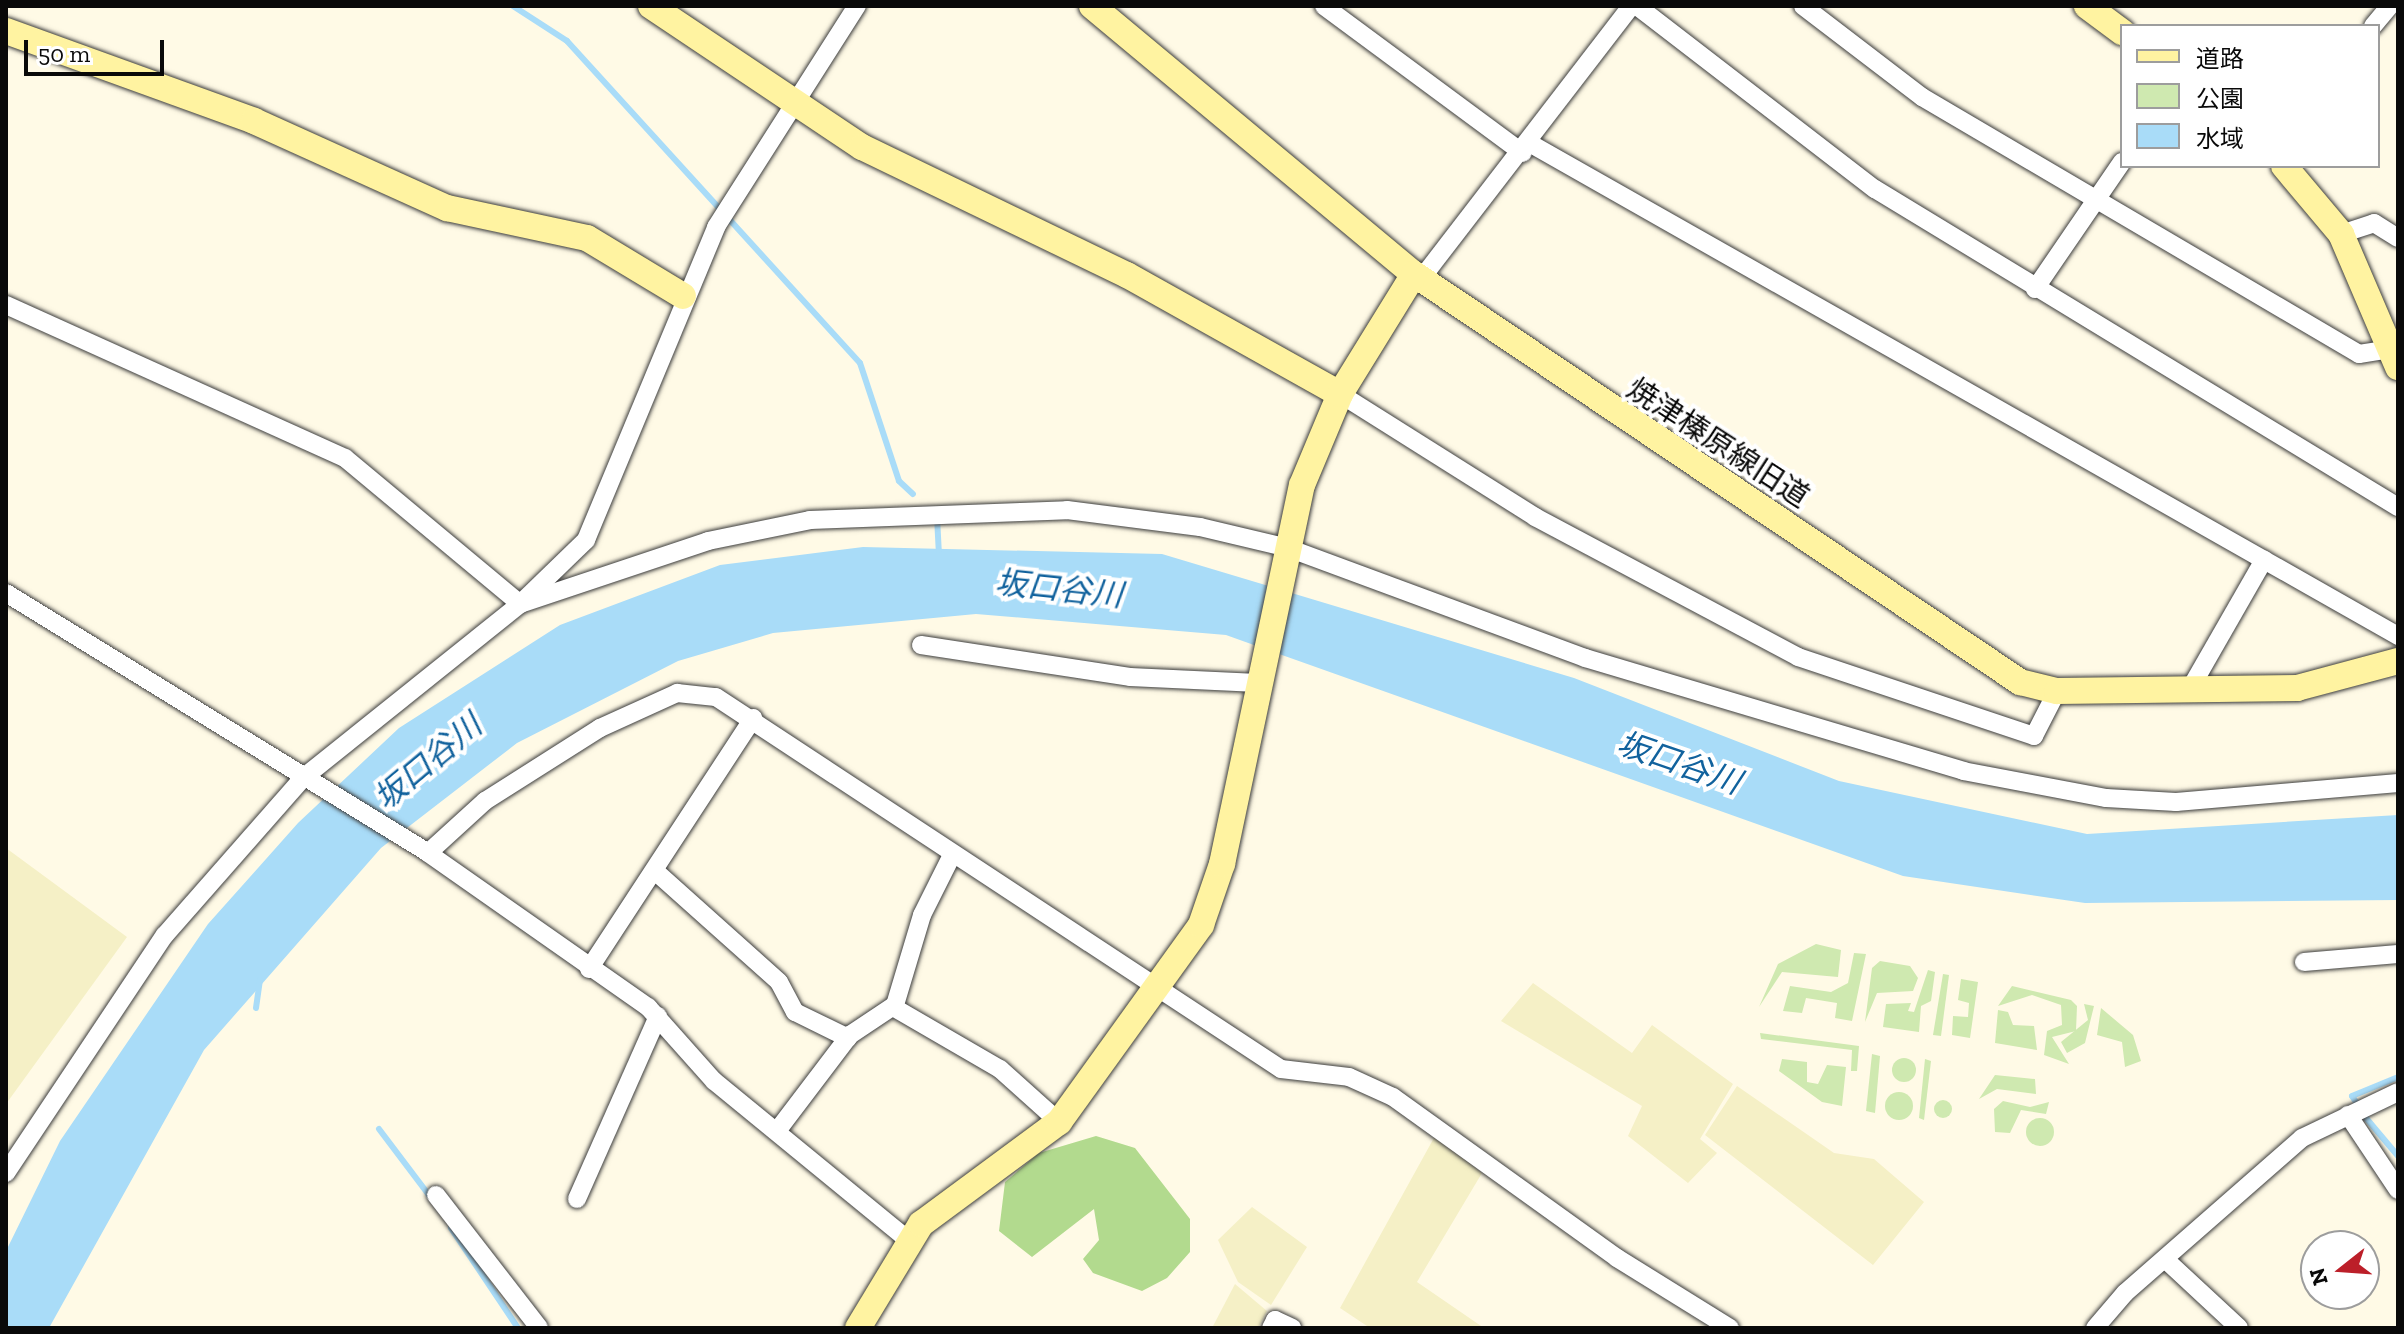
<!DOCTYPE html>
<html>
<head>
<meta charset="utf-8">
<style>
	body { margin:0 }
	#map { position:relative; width:2404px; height:1334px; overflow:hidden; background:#fffae6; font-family:"Zilla Slab","Noto Sans JP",serif }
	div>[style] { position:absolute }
	.farmland>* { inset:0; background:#f5f0c6 }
	.green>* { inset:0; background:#cfe9b0 }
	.round { border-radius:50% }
	.forest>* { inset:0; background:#b2da8e }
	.water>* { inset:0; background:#a9dcf8 }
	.stream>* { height:6px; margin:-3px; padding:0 3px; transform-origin:3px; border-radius:3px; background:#a9dcf8 }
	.roads { filter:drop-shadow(0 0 2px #3c3c3c) drop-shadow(0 0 2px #3c3c3c) }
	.street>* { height:18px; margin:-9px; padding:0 9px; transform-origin:9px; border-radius:9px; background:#fff }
	.secondary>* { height:26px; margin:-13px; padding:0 13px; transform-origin:13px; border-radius:13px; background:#fff3a1 }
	span { translate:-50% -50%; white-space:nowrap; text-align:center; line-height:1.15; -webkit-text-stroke:8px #fff; paint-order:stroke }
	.street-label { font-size:30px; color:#090909 }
	.water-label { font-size:32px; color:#11629d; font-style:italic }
	.frame { position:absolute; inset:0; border:8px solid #090909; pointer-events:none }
	.legend { position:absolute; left:2120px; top:24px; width:260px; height:144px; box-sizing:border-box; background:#fff; border:2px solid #9d9d9d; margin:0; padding:10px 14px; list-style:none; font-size:24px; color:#090909 }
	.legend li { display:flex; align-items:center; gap:16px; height:40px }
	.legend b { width:40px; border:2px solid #9d9d9d }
	.north { position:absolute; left:2300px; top:1230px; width:80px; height:80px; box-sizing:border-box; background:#fff; border:2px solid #9d9d9d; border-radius:50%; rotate:253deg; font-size:22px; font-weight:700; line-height:32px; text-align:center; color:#090909 }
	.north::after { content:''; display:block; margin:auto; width:28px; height:36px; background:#bc1f29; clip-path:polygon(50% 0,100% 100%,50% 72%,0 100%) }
	.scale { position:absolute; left:24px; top:40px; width:140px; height:36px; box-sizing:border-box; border:4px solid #090909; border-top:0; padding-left:10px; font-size:24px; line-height:28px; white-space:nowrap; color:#090909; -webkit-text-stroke:6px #fff; paint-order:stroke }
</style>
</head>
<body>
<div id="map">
	<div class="farmland">
		<i style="clip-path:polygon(6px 848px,127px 937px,6px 1104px)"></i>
		<i style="clip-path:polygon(1533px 983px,1632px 1053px,1652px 1025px,1733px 1084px,1700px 1139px,1717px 1153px,1688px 1183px,1628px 1136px,1642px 1106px,1501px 1021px)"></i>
		<i style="clip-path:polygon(1737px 1086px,1834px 1153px,1874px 1159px,1924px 1202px,1873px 1265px,1705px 1135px)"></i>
		<i style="clip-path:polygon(1435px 1136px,1482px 1173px,1417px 1282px,1484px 1328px,1370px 1328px,1340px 1308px)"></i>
		<i style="clip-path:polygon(1252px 1207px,1307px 1247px,1271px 1305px,1238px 1282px,1218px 1240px)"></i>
		<i style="clip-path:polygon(1235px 1284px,1267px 1311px,1258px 1328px,1212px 1328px)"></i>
	</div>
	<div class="green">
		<i style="clip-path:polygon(1816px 944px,1841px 950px,1838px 977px,1782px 972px,1759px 1007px,1778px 964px)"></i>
		<i style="clip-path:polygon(1854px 953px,1866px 954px,1852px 1021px,1835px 1018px,1837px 1003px,1806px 998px,1802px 1013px,1783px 1011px,1790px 986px,1831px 992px,1848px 983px)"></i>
		<i style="clip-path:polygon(1880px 961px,1910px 966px,1918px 978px,1913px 991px,1877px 993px,1865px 1022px,1872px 968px)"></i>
		<i style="clip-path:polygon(1928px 970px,1935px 972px,1931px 1001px,1921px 1006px,1919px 1032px,1883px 1027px,1886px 1004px,1911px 1003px,1908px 1011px,1914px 1012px)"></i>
		<i style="clip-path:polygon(1943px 974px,1949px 975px,1941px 1036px,1933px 1035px)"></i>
		<i style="clip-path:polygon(1961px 979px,1978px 982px,1970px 1038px,1952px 1035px,1953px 1016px,1968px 1017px,1969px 1003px,1958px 1000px)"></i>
		<i style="clip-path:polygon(2012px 986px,2071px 1000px,2077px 1006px,2076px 1031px,2052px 1037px,2069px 1064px,2044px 1055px,2047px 1031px,2062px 1025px,2061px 1005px,2032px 995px,1998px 1006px)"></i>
		<i style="clip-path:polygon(2084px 1004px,2094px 1006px,2085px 1043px,2067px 1053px,2061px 1042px,2088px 1020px)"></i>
		<i style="clip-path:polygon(2101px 1008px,2133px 1035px,2141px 1061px,2125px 1067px,2122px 1042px,2097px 1035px)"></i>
		<i style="clip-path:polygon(1998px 1010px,2008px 1012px,2013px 1025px,2034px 1026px,2037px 1050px,1995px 1043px)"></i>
		<i style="clip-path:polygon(1760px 1033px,1859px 1046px,1857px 1071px,1851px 1071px,1852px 1050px,1761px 1039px)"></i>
		<i style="clip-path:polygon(1872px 1054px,1880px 1056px,1875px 1113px,1866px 1111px)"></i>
		<i class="round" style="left:1892px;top:1058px;width:24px;height:24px"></i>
		<i style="clip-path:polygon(1782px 1059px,1807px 1062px,1807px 1082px,1818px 1084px,1827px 1065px,1846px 1067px,1842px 1106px,1822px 1102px,1779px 1071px)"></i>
		<i style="clip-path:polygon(1925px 1059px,1931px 1061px,1924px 1120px,1919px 1118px)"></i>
		<i style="clip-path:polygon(1995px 1075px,2035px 1079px,2036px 1094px,1997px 1089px,1979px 1099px)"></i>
		<i class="round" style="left:1885px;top:1092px;width:28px;height:28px"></i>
		<i class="round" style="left:1934px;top:1100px;width:18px;height:18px"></i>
		<i style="clip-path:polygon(2003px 1101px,2030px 1107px,2049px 1102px,2046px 1114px,2021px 1110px,2010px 1133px,1995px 1132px,1994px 1109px)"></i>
		<i class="round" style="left:2026px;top:1118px;width:28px;height:28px"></i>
	</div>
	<div class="forest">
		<i style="clip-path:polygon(1096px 1136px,1135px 1148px,1190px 1219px,1190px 1252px,1167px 1278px,1142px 1291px,1093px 1273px,1083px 1259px,1099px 1240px,1094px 1209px,1032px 1257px,999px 1231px,1005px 1182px,1039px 1153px)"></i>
	</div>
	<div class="water">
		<i style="clip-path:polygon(863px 547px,1162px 554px,1574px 678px,1839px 781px,2087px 834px,2398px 815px,2398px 900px,2085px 903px,1903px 876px,1226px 635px,976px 614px,773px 633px,678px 661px,517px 743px,381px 848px,204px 1050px,49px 1328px,6px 1328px,6px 1251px,60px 1141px,208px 924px,298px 823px,399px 728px,560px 625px,720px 565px)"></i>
	</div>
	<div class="stream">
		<i style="left:513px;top:6px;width:64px;rotate:32.9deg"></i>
		<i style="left:567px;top:41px;width:435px;rotate:47.7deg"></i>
		<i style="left:860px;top:363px;width:124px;rotate:71.7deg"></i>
		<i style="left:899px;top:481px;width:19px;rotate:43deg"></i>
		<i style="left:937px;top:517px;width:33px;rotate:87deg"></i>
		<i style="left:256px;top:1008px;width:28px;rotate:-82deg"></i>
		<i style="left:2356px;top:1102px;width:7px;rotate:-124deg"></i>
		<i style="left:2352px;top:1096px;width:50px;rotate:-22.4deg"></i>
		<i style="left:2366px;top:1118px;width:50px;rotate:49.9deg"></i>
		<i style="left:379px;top:1129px;width:88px;rotate:52.9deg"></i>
		<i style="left:451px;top:1228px;width:120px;rotate:56.2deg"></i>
	</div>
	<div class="roads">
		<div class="street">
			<i style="left:1324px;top:6px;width:247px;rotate:36.5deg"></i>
			<i style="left:1637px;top:6px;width:300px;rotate:37.6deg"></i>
			<i style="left:1875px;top:189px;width:612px;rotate:31.3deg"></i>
			<i style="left:1803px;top:6px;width:150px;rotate:37.4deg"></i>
			<i style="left:1922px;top:97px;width:507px;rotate:30.46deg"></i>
			<i style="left:2359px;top:354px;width:33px;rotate:-9deg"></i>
			<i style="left:2373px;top:26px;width:26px;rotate:-50deg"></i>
			<i style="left:1531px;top:144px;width:997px;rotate:29.57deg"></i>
			<i style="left:2341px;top:234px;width:35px;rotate:-18deg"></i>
			<i style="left:2374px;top:223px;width:28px;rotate:32deg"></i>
			<i style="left:1421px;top:279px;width:344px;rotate:-52.4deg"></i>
			<i style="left:2035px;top:289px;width:154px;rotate:-55.6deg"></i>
			<i style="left:6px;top:305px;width:372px;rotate:24.3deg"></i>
			<i style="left:345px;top:458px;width:228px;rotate:39.8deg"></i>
			<i style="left:1340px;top:394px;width:231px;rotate:32.2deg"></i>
			<i style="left:1535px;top:517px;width:298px;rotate:28deg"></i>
			<i style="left:1798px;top:657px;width:249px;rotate:18.5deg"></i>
			<i style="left:2034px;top:736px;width:51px;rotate:-62.9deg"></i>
			<i style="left:6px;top:593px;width:496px;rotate:31.6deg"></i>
			<i style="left:428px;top:853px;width:269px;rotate:35deg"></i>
			<i style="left:648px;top:1007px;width:99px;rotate:48.3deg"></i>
			<i style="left:714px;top:1081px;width:251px;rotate:39.3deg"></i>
			<i style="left:520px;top:604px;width:198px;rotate:-18.5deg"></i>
			<i style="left:708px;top:541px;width:104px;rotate:-11.6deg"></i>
			<i style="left:810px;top:520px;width:257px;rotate:-2.2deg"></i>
			<i style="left:1067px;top:510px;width:134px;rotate:7.3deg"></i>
			<i style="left:1200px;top:527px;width:90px;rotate:13.4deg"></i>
			<i style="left:1288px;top:548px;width:317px;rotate:20.3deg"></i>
			<i style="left:1585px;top:658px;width:395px;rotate:16.6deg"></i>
			<i style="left:1963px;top:771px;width:146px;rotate:10.7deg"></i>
			<i style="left:2106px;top:798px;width:70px;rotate:3.3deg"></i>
			<i style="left:2176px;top:802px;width:223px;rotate:-4.9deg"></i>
			<i style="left:921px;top:645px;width:211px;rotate:8.7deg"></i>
			<i style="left:1130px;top:677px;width:128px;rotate:2.7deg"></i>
			<i style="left:2190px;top:689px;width:149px;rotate:-60.2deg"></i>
			<i style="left:428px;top:853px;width:77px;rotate:-42.4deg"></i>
			<i style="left:485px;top:801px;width:136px;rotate:-32.4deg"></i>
			<i style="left:600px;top:728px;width:85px;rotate:-24.4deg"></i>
			<i style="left:677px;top:693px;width:39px;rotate:6deg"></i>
			<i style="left:716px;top:697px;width:676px;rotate:33.36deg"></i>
			<i style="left:1281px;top:1069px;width:68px;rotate:6.7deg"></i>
			<i style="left:1349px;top:1077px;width:48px;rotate:24.4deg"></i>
			<i style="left:1393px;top:1097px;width:276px;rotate:35.7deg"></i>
			<i style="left:1617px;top:1258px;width:133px;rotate:31.8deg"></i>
			<i style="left:655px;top:871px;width:166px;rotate:41.8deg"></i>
			<i style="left:779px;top:982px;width:34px;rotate:62deg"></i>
			<i style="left:795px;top:1012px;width:59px;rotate:26.1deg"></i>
			<i style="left:2304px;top:962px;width:94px;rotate:-4.9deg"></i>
			<i style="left:589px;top:969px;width:300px;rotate:-56.8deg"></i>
			<i style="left:893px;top:1007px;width:124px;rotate:30.1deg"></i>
			<i style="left:1000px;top:1069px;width:79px;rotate:41.9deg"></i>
			<i style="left:2348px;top:1115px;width:90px;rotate:56.3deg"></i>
			<i style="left:777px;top:1131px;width:121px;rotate:-52.8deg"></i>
			<i style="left:850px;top:1035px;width:54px;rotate:-33.7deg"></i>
			<i style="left:895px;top:1005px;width:94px;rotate:-73.3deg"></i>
			<i style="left:922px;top:915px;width:65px;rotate:-63.4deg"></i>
			<i style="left:6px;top:1173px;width:286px;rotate:-56.3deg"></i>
			<i style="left:165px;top:935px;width:209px;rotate:-48.7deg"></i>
			<i style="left:303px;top:778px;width:278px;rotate:-38.7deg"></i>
			<i style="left:520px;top:604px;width:92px;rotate:-44.1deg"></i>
			<i style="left:586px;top:540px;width:339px;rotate:-67.4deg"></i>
			<i style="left:716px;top:227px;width:262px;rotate:-57.5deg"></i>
			<i style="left:436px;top:1195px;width:168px;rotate:52.2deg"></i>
			<i style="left:577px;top:1199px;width:200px;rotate:-66.1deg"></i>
			<i style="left:2167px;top:1261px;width:98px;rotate:42.9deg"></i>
			<i style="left:1271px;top:1328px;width:9px;rotate:-63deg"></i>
			<i style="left:1275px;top:1320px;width:19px;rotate:25deg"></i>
			<i style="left:2095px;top:1328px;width:46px;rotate:-49.4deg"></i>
			<i style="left:2125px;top:1293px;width:235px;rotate:-41.2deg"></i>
			<i style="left:2302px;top:1138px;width:106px;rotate:-25.6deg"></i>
		</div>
		<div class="secondary">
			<i style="left:651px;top:6px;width:254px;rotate:33.8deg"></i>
			<i style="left:862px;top:147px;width:294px;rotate:25.8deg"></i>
			<i style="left:1127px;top:275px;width:244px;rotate:29.2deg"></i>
			<i style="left:1092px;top:6px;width:419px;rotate:39.8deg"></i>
			<i style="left:1414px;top:274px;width:731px;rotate:33.95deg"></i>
			<i style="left:2020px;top:682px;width:38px;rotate:14deg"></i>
			<i style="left:2057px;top:691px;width:240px;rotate:-0.7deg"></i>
			<i style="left:2297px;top:688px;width:105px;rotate:-15deg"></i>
			<i style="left:2087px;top:6px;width:44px;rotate:36.6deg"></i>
			<i style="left:6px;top:31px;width:264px;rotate:19.9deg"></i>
			<i style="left:254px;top:121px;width:212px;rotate:24.3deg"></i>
			<i style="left:447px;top:208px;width:143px;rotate:12.1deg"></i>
			<i style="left:587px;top:238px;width:112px;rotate:31.1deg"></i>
			<i style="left:2284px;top:166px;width:89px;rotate:50deg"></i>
			<i style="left:2341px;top:234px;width:145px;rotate:66.8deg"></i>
			<i style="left:858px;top:1328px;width:122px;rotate:-58.8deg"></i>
			<i style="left:921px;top:1224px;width:172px;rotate:-36.5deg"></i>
			<i style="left:1059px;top:1122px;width:243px;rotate:-54.2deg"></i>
			<i style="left:1201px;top:925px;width:65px;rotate:-71deg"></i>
			<i style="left:1222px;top:864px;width:387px;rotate:-78.1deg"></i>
			<i style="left:1302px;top:485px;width:99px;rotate:-67.3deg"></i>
			<i style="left:1340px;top:394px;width:141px;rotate:-58.3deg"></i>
		</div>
	</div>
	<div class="street-label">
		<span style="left:1718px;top:443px;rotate:33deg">焼津榛原線旧道</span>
	</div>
	<div class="water-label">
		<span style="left:1059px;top:589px;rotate:6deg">坂口谷川</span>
		<span style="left:428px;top:762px;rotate:-40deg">坂口谷川</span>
		<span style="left:1679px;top:763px;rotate:19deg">坂口谷川</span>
	</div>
	<div class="frame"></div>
	<ul class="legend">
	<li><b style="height:10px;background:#fff3a1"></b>道路</li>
	<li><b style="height:22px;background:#cfe9b0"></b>公園</li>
	<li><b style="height:22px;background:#a9dcf8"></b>水域</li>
	</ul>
	<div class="north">N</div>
	<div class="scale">50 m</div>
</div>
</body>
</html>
